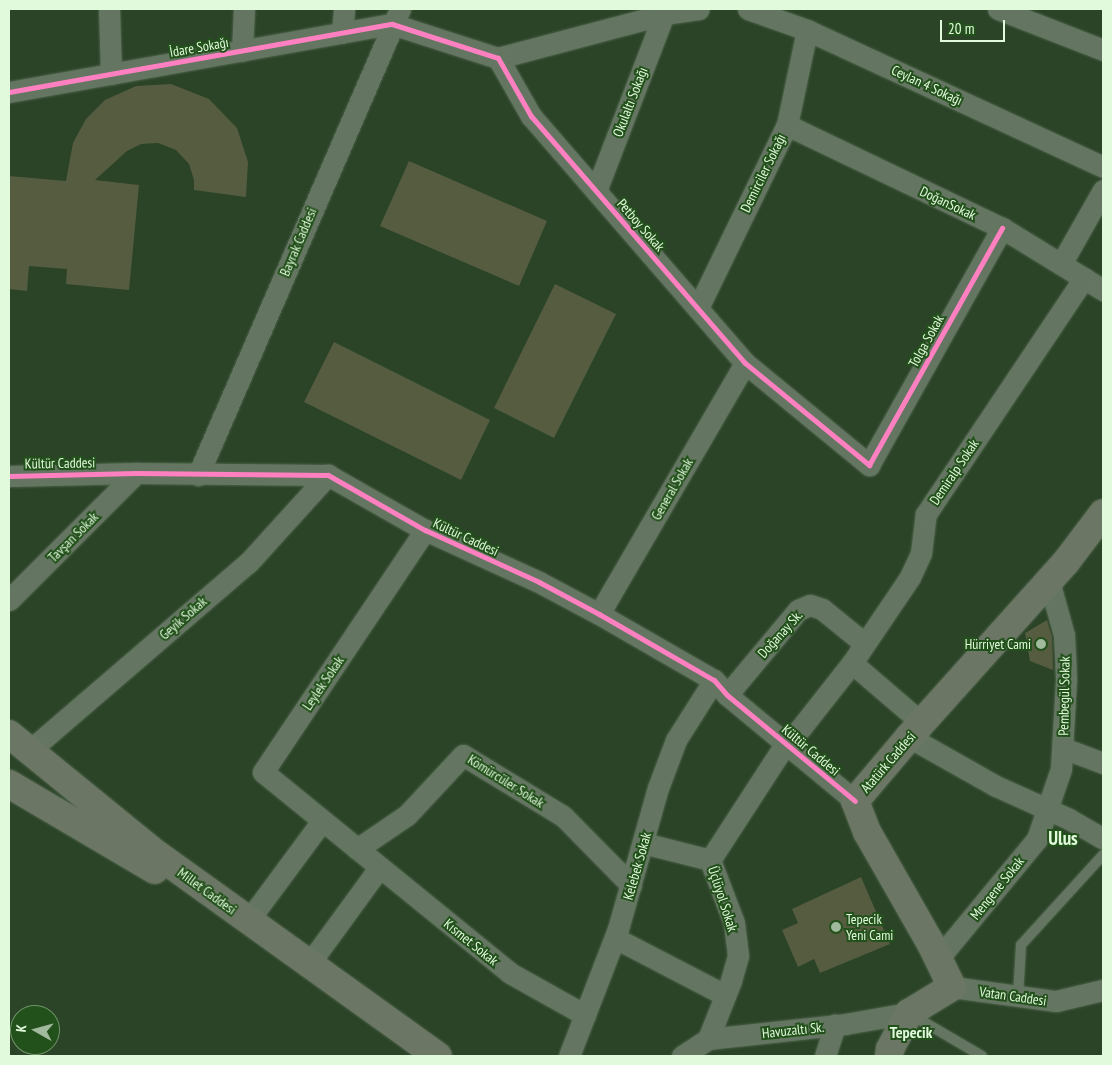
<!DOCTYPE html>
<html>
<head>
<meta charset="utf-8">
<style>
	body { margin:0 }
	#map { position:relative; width:1112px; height:1065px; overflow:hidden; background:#2b4428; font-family:"PT Sans Narrow",sans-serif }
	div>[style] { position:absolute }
	.building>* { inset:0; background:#555c3f }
	.roads { filter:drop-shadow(0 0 1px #4d6249) drop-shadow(0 0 1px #4d6249) }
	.service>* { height:10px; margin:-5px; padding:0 5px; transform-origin:5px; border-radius:5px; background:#647661 }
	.minor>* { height:21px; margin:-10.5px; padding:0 10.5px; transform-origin:10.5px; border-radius:10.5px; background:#647661 }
	.secondary>* { height:28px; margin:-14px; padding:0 14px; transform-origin:14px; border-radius:14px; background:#6b7764 }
	.cycleway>* { height:5px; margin:-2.5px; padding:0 2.5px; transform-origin:2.5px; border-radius:2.5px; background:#ff80c0 }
	.dots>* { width:14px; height:14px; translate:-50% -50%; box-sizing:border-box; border:2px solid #23511b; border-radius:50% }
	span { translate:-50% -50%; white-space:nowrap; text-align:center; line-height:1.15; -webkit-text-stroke:4px #23511b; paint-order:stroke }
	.street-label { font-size:14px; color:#e1fadc }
	.poi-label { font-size:14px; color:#e1fadc }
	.right { translate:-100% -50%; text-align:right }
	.left { translate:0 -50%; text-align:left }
	.quarter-label { font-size:16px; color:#e1fadc; font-weight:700 }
	.district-label { font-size:19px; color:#e1fadc; font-weight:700 }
	.frame { position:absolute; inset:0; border:10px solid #e1fadc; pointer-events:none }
	.north { position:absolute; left:10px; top:1005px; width:50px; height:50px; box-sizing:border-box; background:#23511b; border:1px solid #6f9568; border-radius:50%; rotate:277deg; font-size:14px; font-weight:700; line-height:20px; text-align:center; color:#e1fadc }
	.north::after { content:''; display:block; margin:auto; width:18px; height:22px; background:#a1ba9d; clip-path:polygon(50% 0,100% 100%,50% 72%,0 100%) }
	.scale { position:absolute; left:940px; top:20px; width:65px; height:22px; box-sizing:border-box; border:2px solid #e1fadc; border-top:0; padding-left:6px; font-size:15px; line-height:18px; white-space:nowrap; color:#e1fadc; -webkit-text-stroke:4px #23511b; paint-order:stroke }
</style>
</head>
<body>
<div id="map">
	<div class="building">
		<i style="clip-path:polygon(171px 84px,209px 99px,237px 128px,248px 162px,246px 197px,194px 190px,194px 180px,189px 164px,176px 150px,158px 143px,141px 144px,127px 151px,95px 180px,139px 185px,129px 290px,66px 284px,67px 269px,29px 266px,27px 291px,9px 289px,9px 176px,66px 181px,73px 143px,86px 119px,105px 100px,136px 86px)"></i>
		<i style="clip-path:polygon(409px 161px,547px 221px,519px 286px,380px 226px)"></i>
		<i style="clip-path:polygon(555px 284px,616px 314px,554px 438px,494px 408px)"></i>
		<i style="clip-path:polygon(334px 342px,490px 420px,461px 480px,304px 402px)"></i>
		<i style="clip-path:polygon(1047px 620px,1052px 637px,1053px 670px,1030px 661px,1025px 633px)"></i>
		<i style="clip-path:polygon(861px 877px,890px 944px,820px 973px,814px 959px,798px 967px,782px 930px,798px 923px,792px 909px)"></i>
	</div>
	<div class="roads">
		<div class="service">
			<i style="left:1018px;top:996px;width:51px;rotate:-86.6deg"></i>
			<i style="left:1021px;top:945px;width:122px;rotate:-47.7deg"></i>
			<i style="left:912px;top:1015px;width:81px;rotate:30.4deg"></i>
		</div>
		<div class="minor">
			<i style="left:109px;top:9px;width:65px;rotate:88.2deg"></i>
			<i style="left:748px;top:9px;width:63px;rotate:19.6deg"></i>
			<i style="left:807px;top:30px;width:326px;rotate:24.8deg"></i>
			<i style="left:998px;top:9px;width:113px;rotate:21.3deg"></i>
			<i style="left:342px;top:33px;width:24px;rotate:-85deg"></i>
			<i style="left:242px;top:51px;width:42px;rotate:-87.3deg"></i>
			<i style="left:498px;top:58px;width:172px;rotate:-14.8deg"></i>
			<i style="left:664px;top:14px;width:35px;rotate:-8deg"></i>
			<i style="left:9px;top:92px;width:389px;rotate:-10.1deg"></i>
			<i style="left:392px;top:24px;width:111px;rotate:17.8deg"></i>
			<i style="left:498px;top:58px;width:67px;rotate:60.4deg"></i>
			<i style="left:531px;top:116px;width:327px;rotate:49.1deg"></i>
			<i style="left:745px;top:363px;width:161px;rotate:39.4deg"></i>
			<i style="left:869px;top:465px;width:272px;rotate:-60.7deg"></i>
			<i style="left:787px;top:125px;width:238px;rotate:25.6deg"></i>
			<i style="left:1002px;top:228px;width:119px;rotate:31.5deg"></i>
			<i style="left:596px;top:191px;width:190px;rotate:-69deg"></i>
			<i style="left:1061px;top:264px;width:85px;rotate:-60.4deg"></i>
			<i style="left:698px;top:308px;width:203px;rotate:-64.1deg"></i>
			<i style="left:787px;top:125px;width:97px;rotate:-78.1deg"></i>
			<i style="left:198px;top:475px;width:508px;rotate:-66.56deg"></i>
			<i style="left:9px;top:476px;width:127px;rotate:-1.4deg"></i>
			<i style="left:136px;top:473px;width:192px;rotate:0.6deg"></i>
			<i style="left:328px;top:475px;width:112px;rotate:29.6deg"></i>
			<i style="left:425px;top:530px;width:125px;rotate:24.5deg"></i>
			<i style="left:539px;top:582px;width:68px;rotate:28.1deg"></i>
			<i style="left:599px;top:614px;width:133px;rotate:29.9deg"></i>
			<i style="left:714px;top:680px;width:20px;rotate:49deg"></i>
			<i style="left:727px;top:695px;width:166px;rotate:39.6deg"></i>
			<i style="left:425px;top:530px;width:291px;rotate:123.8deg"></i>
			<i style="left:263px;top:772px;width:318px;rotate:39.1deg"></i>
			<i style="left:510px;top:973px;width:86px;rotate:29.2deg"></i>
			<i style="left:9px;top:600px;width:180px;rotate:-45deg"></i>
			<i style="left:599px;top:614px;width:290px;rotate:-59.8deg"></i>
			<i style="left:852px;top:663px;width:92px;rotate:40.6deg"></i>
			<i style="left:727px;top:695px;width:111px;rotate:-50.1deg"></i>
			<i style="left:798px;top:610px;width:13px;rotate:-23deg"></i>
			<i style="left:810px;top:605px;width:13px;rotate:18deg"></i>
			<i style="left:822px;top:609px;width:54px;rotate:39deg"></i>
			<i style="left:909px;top:737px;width:100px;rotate:29.4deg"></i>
			<i style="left:996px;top:786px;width:80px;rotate:24.3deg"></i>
			<i style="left:1069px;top:819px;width:39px;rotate:30deg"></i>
			<i style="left:1063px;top:748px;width:43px;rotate:20.6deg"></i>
			<i style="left:29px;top:751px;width:290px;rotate:-40.7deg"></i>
			<i style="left:249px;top:562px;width:118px;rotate:-47.8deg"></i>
			<i style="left:643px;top:843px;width:69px;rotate:14.2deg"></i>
			<i style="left:710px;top:860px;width:67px;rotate:69.1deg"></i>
			<i style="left:734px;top:923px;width:33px;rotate:83deg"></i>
			<i style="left:738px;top:956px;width:26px;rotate:106deg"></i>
			<i style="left:731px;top:981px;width:62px;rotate:111.6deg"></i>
			<i style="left:357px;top:849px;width:60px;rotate:-34.2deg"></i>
			<i style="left:407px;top:815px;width:82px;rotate:-47deg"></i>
			<i style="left:463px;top:755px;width:117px;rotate:31.4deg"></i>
			<i style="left:563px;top:816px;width:97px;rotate:45.4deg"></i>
			<i style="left:710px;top:860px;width:140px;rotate:-57deg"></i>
			<i style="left:786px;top:743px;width:20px;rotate:-45deg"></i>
			<i style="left:800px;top:729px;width:84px;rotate:-51.8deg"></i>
			<i style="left:852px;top:663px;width:104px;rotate:-56deg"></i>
			<i style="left:910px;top:577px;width:26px;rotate:-65deg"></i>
			<i style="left:921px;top:553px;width:39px;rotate:-83deg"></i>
			<i style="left:926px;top:514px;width:284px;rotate:-56.2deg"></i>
			<i style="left:248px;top:921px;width:124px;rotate:-53.5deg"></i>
			<i style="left:615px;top:938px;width:124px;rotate:27.4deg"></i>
			<i style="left:938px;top:959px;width:156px;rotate:-50.5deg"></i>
			<i style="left:1037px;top:839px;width:74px;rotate:-71.1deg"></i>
			<i style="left:1061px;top:769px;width:89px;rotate:-86.8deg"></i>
			<i style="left:1066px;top:680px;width:25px;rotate:-92deg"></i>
			<i style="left:1065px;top:655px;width:20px;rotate:-93deg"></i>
			<i style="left:1064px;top:635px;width:56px;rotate:-105.5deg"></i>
			<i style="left:309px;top:964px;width:119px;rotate:-53.9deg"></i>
			<i style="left:952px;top:987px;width:105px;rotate:7.7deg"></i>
			<i style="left:1056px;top:1001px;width:48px;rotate:-13.2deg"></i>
			<i style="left:569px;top:1056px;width:136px;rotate:-68.9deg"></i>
			<i style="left:618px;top:929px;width:147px;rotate:-74.2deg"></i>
			<i style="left:658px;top:788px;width:51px;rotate:-69.4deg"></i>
			<i style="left:676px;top:740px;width:71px;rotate:-57.7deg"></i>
			<i style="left:682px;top:1056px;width:31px;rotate:-33deg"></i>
			<i style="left:708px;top:1039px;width:138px;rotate:-6.2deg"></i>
			<i style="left:845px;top:1024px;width:65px;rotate:-9.8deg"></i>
			<i style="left:825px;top:1056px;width:33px;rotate:-72deg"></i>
		</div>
		<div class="secondary">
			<i style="left:9px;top:734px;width:183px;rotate:39.2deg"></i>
			<i style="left:151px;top:850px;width:353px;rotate:35.7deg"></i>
			<i style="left:9px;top:784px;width:169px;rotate:30.5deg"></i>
			<i style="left:889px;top:1056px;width:7px;rotate:-82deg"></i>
			<i style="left:890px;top:1049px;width:41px;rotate:-62.2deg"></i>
			<i style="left:909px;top:1013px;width:50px;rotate:-31.2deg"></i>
			<i style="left:952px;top:987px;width:48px;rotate:-116deg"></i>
			<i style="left:931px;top:944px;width:129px;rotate:-119.7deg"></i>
			<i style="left:867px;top:832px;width:33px;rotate:-111deg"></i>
			<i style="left:855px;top:801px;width:84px;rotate:-49.8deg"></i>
			<i style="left:909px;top:737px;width:235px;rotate:-48.1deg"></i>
			<i style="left:1066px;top:562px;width:61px;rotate:-52.9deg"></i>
		</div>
	</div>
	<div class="cycleway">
		<i style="left:9px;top:92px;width:389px;rotate:-10.1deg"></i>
		<i style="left:392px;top:24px;width:111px;rotate:17.8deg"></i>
		<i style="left:498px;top:58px;width:67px;rotate:60.4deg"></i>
		<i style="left:531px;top:116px;width:327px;rotate:49.1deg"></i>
		<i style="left:745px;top:363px;width:161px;rotate:39.4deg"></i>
		<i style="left:869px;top:465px;width:272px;rotate:-60.7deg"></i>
		<i style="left:9px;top:476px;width:127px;rotate:-1.4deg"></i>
		<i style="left:136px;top:473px;width:192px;rotate:0.6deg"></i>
		<i style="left:328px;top:475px;width:112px;rotate:29.6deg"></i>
		<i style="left:425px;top:530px;width:125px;rotate:24.5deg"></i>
		<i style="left:539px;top:582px;width:68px;rotate:28.1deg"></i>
		<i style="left:599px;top:614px;width:133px;rotate:29.9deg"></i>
		<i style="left:714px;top:680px;width:20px;rotate:49deg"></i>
		<i style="left:727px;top:695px;width:166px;rotate:39.6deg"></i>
	</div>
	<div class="dots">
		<i style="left:1041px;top:644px;background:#a1ba9d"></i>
		<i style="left:836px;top:927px;background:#a1ba9d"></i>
	</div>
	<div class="street-label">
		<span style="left:199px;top:47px;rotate:-10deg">İdare Sokağı</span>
		<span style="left:927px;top:85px;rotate:25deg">Ceylan 4 Sokağı</span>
		<span style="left:630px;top:102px;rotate:-69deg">Okulaltı Sokağı</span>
		<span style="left:763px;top:173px;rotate:-64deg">Demirciler Sokağı</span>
		<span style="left:948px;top:203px;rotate:25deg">DoğanSokak</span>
		<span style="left:641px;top:225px;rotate:49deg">Petboy Sokak</span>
		<span style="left:298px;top:242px;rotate:-67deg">Bayrak Caddesi</span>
		<span style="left:926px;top:341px;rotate:-61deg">Tolga Sokak</span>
		<span style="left:60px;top:463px;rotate:-1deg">Kültür Caddesi</span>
		<span style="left:954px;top:472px;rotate:-56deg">Demiralp Sokak</span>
		<span style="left:672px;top:489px;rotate:-60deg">General Sokak</span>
		<span style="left:73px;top:537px;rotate:-45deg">Tavşan Sokak</span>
		<span style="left:466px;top:537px;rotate:25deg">Kültür Caddesi</span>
		<span style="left:183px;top:618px;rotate:-41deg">Geyik Sokak</span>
		<span style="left:780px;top:634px;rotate:-48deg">Doğanay Sk.</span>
		<span style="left:323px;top:683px;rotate:-56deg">Leylek Sokak</span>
		<span style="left:1064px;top:696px;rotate:-89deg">Pembegül Sokak</span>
		<span style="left:811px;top:750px;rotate:40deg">Kültür Caddesi</span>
		<span style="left:888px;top:762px;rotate:-49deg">Atatürk Caddesi</span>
		<span style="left:506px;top:781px;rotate:32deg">Kömürcüler Sokak</span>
		<span style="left:637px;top:866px;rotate:-74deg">Kelebek Sokak</span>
		<span style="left:997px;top:888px;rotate:-51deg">Mengene Sokak</span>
		<span style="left:207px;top:891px;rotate:36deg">Millet Caddesi</span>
		<span style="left:723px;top:899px;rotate:72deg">Üçlüyol Sokak</span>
		<span style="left:471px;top:942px;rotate:39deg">Kısmet Sokak</span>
		<span style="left:1013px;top:996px;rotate:8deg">Vatan Caddesi</span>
		<span style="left:793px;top:1030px;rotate:-6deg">Havuzaltı Sk.</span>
	</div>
	<div class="poi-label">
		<span class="right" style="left:1031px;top:644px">Hürriyet Cami</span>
		<span class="left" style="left:846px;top:927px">Tepecik<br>Yeni Cami</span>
	</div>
	<div class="quarter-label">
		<span style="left:911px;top:1032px">Tepecik</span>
	</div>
	<div class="district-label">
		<span style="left:1063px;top:839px">Ulus</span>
	</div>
	<div class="frame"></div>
	<div class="north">K</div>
	<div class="scale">20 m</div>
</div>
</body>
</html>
